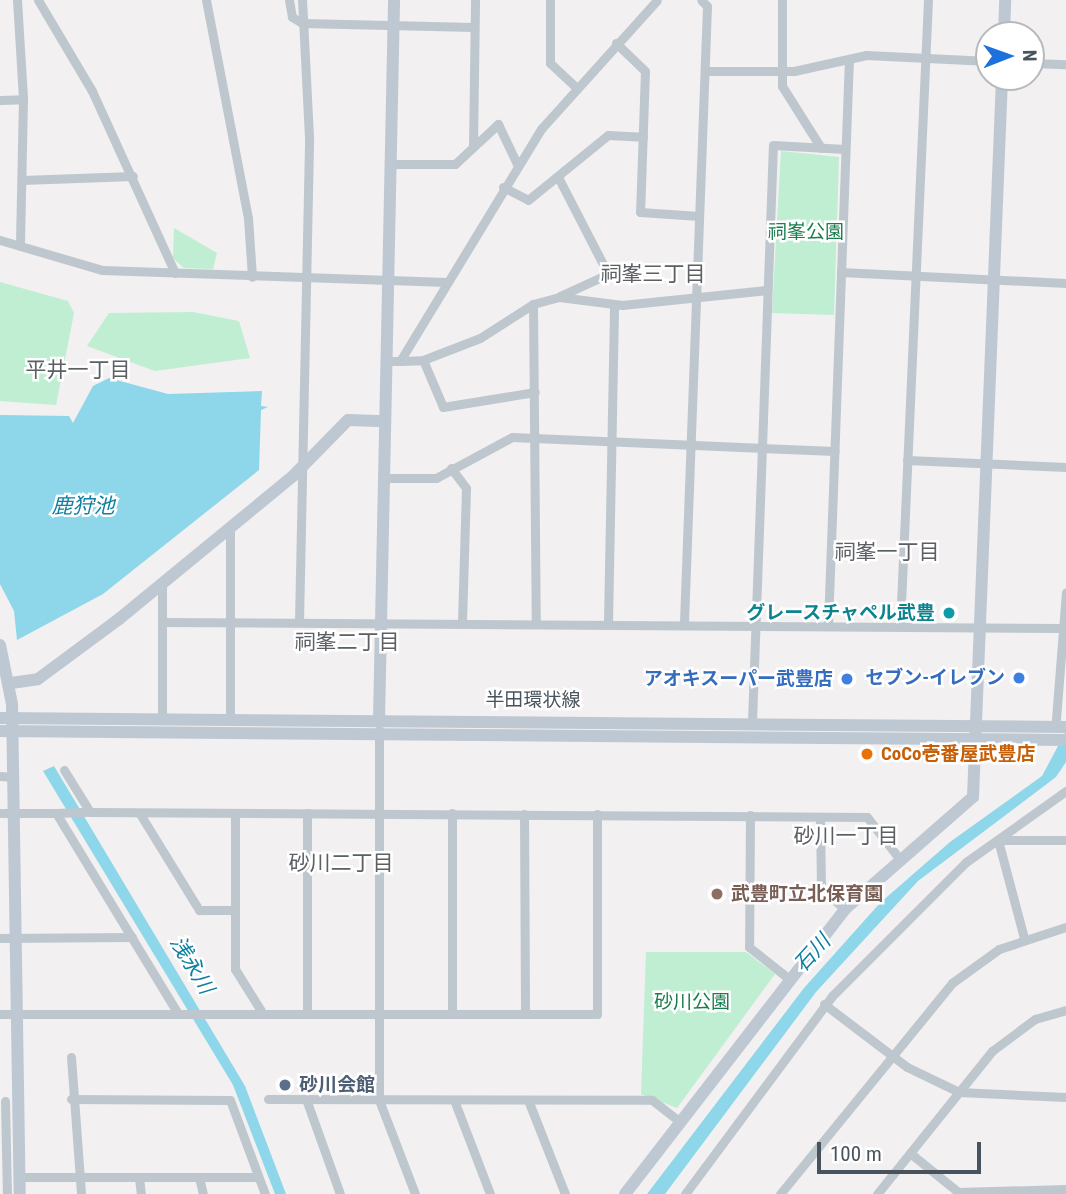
<!DOCTYPE html>
<html>
<head>
<meta charset="utf-8">
<style>
	body { margin:0 }
	#map { position:relative; width:1066px; height:1194px; overflow:hidden; background:#f2f0f0; font-family:"Roboto Condensed","Noto Sans JP",sans-serif }
	div>[style] { position:absolute }
	.green>* { inset:0; background:#bfeed2 }
	.water>* { inset:0; background:#8ed6ea }
	.street>* { height:9px; margin:-4.5px; padding:0 4.5px; transform-origin:4.5px; border-radius:4.5px; background:#bec7ce }
	.secondary>* { height:12px; margin:-6px; padding:0 6px; transform-origin:6px; border-radius:6px; background:#bec8d3 }
	.dots>* { width:19px; height:19px; translate:-50% -50%; box-sizing:border-box; border:4px solid #fff; border-radius:50% }
	span { translate:-50% -50%; white-space:nowrap; text-align:center; line-height:1.15; -webkit-text-stroke:5px #fff; paint-order:stroke }
	.park-label { font-size:19px; color:#1a7d4c }
	.culture-label { font-size:19px; color:#0d838f; font-weight:700 }
	.right { translate:-100% -50%; text-align:right }
	.shop-label { font-size:19px; color:#366cbe; font-weight:700 }
	.street-label { font-size:19px; color:#48535d }
	.food-label { font-size:19px; color:#c56008; font-weight:700 }
	.left { translate:0 -50%; text-align:left }
	.education-label { font-size:19px; color:#785e54; font-weight:700 }
	.service-label { font-size:19px; color:#4e5e75; font-weight:700 }
	.neighbourhood-label { font-size:21px; color:#5c6064 }
	.water-label { font-size:21px; color:#1080a0; font-style:italic }
	.north { position:absolute; left:975px; top:21px; width:70px; height:70px; box-sizing:border-box; background:#fff; border:2px solid #b6babe; border-radius:50%; rotate:89deg; font-size:19px; font-weight:700; line-height:28px; text-align:center; color:#48535d }
	.north::after { content:''; display:block; margin:auto; width:24px; height:32px; background:#1e70dd; clip-path:polygon(50% 0,100% 100%,50% 72%,0 100%) }
	.scale { position:absolute; left:817px; top:1142px; width:164px; height:32px; box-sizing:border-box; border:4px solid #48535d; border-top:0; padding-left:9px; font-size:21px; line-height:24px; white-space:nowrap; color:#48535d; -webkit-text-stroke:5px #fff; paint-order:stroke }
</style>
</head>
<body>
<div id="map">
	<div class="green">
		<i style="clip-path:polygon(781px 151px,839px 157px,834px 315px,772px 313px)"></i>
		<i style="clip-path:polygon(174px 228px,217px 253px,213px 269px,184px 268px,173px 258px)"></i>
		<i style="clip-path:polygon(0 282px,68px 301px,74px 313px,56px 405px,0 401px)"></i>
		<i style="clip-path:polygon(193px 312px,239px 321px,250px 358px,155px 371px,87px 346px,109px 313px)"></i>
		<i style="clip-path:polygon(646px 952px,746px 952px,775px 974px,677px 1108px,641px 1094px)"></i>
	</div>
	<div class="water">
		<i style="clip-path:polygon(109px 378px,168px 394px,262px 391px,261px 406px,268px 407px,261px 410px,259px 470px,103px 594px,17px 640px,14px 611px,0 584px,0 415px,69px 416px,73px 423px,93px 386px)"></i>
		<i style="clip-path:polygon(1066px 731px,1066px 762px,1056px 777px,918px 881px,816px 992px,665px 1194px,647px 1194px,804px 988px,880px 903px,950px 842px,1042px 776px)"></i>
		<i style="clip-path:polygon(54px 766px,245px 1086px,286px 1194px,275px 1194px,233px 1085px,43px 771px)"></i>
	</div>
	<div class="street">
		<i style="left:17px;top:0;width:99px;rotate:86.5deg"></i>
		<i style="left:23px;top:99px;width:147px;rotate:91.2deg"></i>
		<i style="left:38px;top:0;width:106px;rotate:59.3deg"></i>
		<i style="left:92px;top:91px;width:200px;rotate:65.5deg"></i>
		<i style="left:206px;top:0;width:222px;rotate:79.1deg"></i>
		<i style="left:248px;top:218px;width:59px;rotate:86.1deg"></i>
		<i style="left:289px;top:0;width:17px;rotate:80deg"></i>
		<i style="left:292px;top:17px;width:12px;rotate:31deg"></i>
		<i style="left:302px;top:23px;width:172px;rotate:1.3deg"></i>
		<i style="left:550px;top:0;width:63px;rotate:90deg"></i>
		<i style="left:550px;top:63px;width:34px;rotate:43deg"></i>
		<i style="left:782px;top:0;width:86px;rotate:90deg"></i>
		<i style="left:782px;top:86px;width:73px;rotate:57.8deg"></i>
		<i style="left:616px;top:43px;width:40px;rotate:44deg"></i>
		<i style="left:645px;top:71px;width:141px;rotate:92deg"></i>
		<i style="left:640px;top:212px;width:59px;rotate:3.9deg"></i>
		<i style="left:1031px;top:63px;width:35px;rotate:2deg"></i>
		<i style="left:705px;top:71px;width:89px"></i>
		<i style="left:794px;top:71px;width:74px;rotate:-12.5deg"></i>
		<i style="left:866px;top:55px;width:123px;rotate:2.8deg"></i>
		<i style="left:0;top:100px;width:23px;rotate:-2deg"></i>
		<i style="left:473px;top:147px;width:147px;rotate:-89.2deg"></i>
		<i style="left:392px;top:164px;width:63px"></i>
		<i style="left:455px;top:164px;width:59px;rotate:-42.9deg"></i>
		<i style="left:498px;top:124px;width:44px;rotate:64.6deg"></i>
		<i style="left:558px;top:177px;width:109px;rotate:62.7deg"></i>
		<i style="left:608px;top:274px;width:53px;rotate:155.4deg"></i>
		<i style="left:22px;top:180px;width:111px;rotate:-2.1deg"></i>
		<i style="left:503px;top:187px;width:28px;rotate:27deg"></i>
		<i style="left:528px;top:200px;width:103px;rotate:-39.1deg"></i>
		<i style="left:608px;top:135px;width:35px;rotate:3deg"></i>
		<i style="left:0;top:240px;width:106px;rotate:16.4deg"></i>
		<i style="left:102px;top:270px;width:345px;rotate:2deg"></i>
		<i style="left:841px;top:272px;width:225px;rotate:2.8deg"></i>
		<i style="left:533px;top:304px;width:318px;rotate:89.5deg"></i>
		<i style="left:423px;top:360px;width:51px;rotate:66.9deg"></i>
		<i style="left:443px;top:407px;width:93px;rotate:-9.3deg"></i>
		<i style="left:387px;top:361px;width:13px"></i>
		<i style="left:400px;top:361px;width:271px;rotate:-58.7deg"></i>
		<i style="left:541px;top:129px;width:173px;rotate:-48deg"></i>
		<i style="left:400px;top:361px;width:23px;rotate:-2deg"></i>
		<i style="left:423px;top:360px;width:61px;rotate:-21.1deg"></i>
		<i style="left:480px;top:338px;width:63px;rotate:-32.7deg"></i>
		<i style="left:533px;top:304px;width:27px;rotate:-15deg"></i>
		<i style="left:559px;top:297px;width:64px;rotate:7.2deg"></i>
		<i style="left:622px;top:305px;width:146px;rotate:-5.9deg"></i>
		<i style="left:907px;top:460px;width:159px;rotate:2.5deg"></i>
		<i style="left:451px;top:468px;width:25px;rotate:53deg"></i>
		<i style="left:466px;top:488px;width:134px;rotate:91.7deg"></i>
		<i style="left:385px;top:478px;width:51px"></i>
		<i style="left:436px;top:478px;width:86px;rotate:-28.3deg"></i>
		<i style="left:512px;top:437px;width:323px;rotate:2.5deg"></i>
		<i style="left:230px;top:528px;width:190px;rotate:90deg"></i>
		<i style="left:162px;top:583px;width:136px;rotate:90deg"></i>
		<i style="left:162px;top:622px;width:900px;rotate:0.38deg"></i>
		<i style="left:299px;top:622px;width:485px;rotate:-88.8deg"></i>
		<i style="left:309px;top:137px;width:137px;rotate:-92.9deg"></i>
		<i style="left:608px;top:622px;width:317px;rotate:-88.9deg"></i>
		<i style="left:684px;top:622px;width:616px;rotate:-87.86deg"></i>
		<i style="left:707px;top:6px;width:8px;rotate:-135deg"></i>
		<i style="left:828px;top:625px;width:566px;rotate:-87.88deg"></i>
		<i style="left:900px;top:626px;width:627px;rotate:-87.44deg"></i>
		<i style="left:1056px;top:719px;width:127px;rotate:-85.5deg"></i>
		<i style="left:752px;top:722px;width:577px;rotate:-87.92deg"></i>
		<i style="left:773px;top:145px;width:72px;rotate:3.2deg"></i>
		<i style="left:379px;top:730px;width:370px;rotate:90deg"></i>
		<i style="left:379px;top:1100px;width:101px;rotate:69deg"></i>
		<i style="left:64px;top:770px;width:49px;rotate:58.2deg"></i>
		<i style="left:90px;top:812px;width:777px;rotate:0.37deg"></i>
		<i style="left:867px;top:817px;width:51px;rotate:52.2deg"></i>
		<i style="left:0;top:776px;width:13px;rotate:4deg"></i>
		<i style="left:0;top:813px;width:56px"></i>
		<i style="left:56px;top:813px;width:235px;rotate:58.7deg"></i>
		<i style="left:56px;top:813px;width:34px;rotate:-2deg"></i>
		<i style="left:235px;top:813px;width:156px;rotate:90deg"></i>
		<i style="left:235px;top:969px;width:53px;rotate:58.1deg"></i>
		<i style="left:307px;top:813px;width:200px;rotate:90deg"></i>
		<i style="left:452px;top:813px;width:201px;rotate:90deg"></i>
		<i style="left:140px;top:814px;width:113px;rotate:58.4deg"></i>
		<i style="left:199px;top:910px;width:35px"></i>
		<i style="left:524px;top:814px;width:200px;rotate:89.7deg"></i>
		<i style="left:750px;top:815px;width:132px;rotate:90.4deg"></i>
		<i style="left:749px;top:947px;width:50px;rotate:38.5deg"></i>
		<i style="left:820px;top:817px;width:72px;rotate:89.2deg"></i>
		<i style="left:821px;top:889px;width:31px;rotate:40deg"></i>
		<i style="left:0;top:938px;width:132px;rotate:-0.4deg"></i>
		<i style="left:1024px;top:938px;width:101px;rotate:-104.9deg"></i>
		<i style="left:998px;top:840px;width:68px"></i>
		<i style="left:824px;top:1004px;width:104px;rotate:37.2deg"></i>
		<i style="left:907px;top:1067px;width:58px;rotate:25.7deg"></i>
		<i style="left:959px;top:1092px;width:107px;rotate:2.7deg"></i>
		<i style="left:0;top:1014px;width:597px"></i>
		<i style="left:597px;top:1014px;width:200px;rotate:-90deg"></i>
		<i style="left:71px;top:1057px;width:137px;rotate:85.8deg"></i>
		<i style="left:71px;top:1099px;width:159px;rotate:0.4deg"></i>
		<i style="left:230px;top:1100px;width:100px;rotate:69.6deg"></i>
		<i style="left:268px;top:1099px;width:384px;rotate:0.1deg"></i>
		<i style="left:652px;top:1100px;width:33px;rotate:38deg"></i>
		<i style="left:306px;top:1099px;width:101px;rotate:70.3deg"></i>
		<i style="left:454px;top:1100px;width:101px;rotate:69deg"></i>
		<i style="left:528px;top:1100px;width:101px;rotate:68.5deg"></i>
		<i style="left:5px;top:1101px;width:93px;rotate:88.8deg"></i>
		<i style="left:910px;top:1153px;width:62px;rotate:39.1deg"></i>
		<i style="left:958px;top:1192px;width:108px;rotate:-1.6deg"></i>
		<i style="left:20px;top:1177px;width:238px"></i>
		<i style="left:199px;top:1177px;width:17px;rotate:77deg"></i>
		<i style="left:139px;top:1178px;width:16px;rotate:83deg"></i>
		<i style="left:685px;top:1194px;width:247px;rotate:-53.4deg"></i>
		<i style="left:832px;top:996px;width:190px;rotate:-45deg"></i>
		<i style="left:966px;top:862px;width:123px;rotate:-35.4deg"></i>
		<i style="left:780px;top:1194px;width:272px;rotate:-50.8deg"></i>
		<i style="left:952px;top:983px;width:58px;rotate:-35.9deg"></i>
		<i style="left:999px;top:949px;width:71px;rotate:-18.2deg"></i>
		<i style="left:877px;top:1194px;width:184px;rotate:-51.2deg"></i>
		<i style="left:992px;top:1051px;width:54px;rotate:-36.7deg"></i>
		<i style="left:1035px;top:1019px;width:32px;rotate:-16deg"></i>
	</div>
	<div class="secondary">
		<i style="left:1004px;top:35px;width:35px;rotate:-88deg"></i>
		<i style="left:0;top:645px;width:60px;rotate:78.5deg"></i>
		<i style="left:12px;top:704px;width:490px;rotate:89.1deg"></i>
		<i style="left:11px;top:683px;width:27px;rotate:-8deg"></i>
		<i style="left:38px;top:679px;width:101px;rotate:-36.5deg"></i>
		<i style="left:119px;top:619px;width:227px;rotate:-39.4deg"></i>
		<i style="left:294px;top:475px;width:77px;rotate:-45.5deg"></i>
		<i style="left:348px;top:420px;width:37px;rotate:2deg"></i>
		<i style="left:0;top:718px;width:1066px;rotate:0.48deg"></i>
		<i style="left:379px;top:719px;width:719px;rotate:-88.8deg"></i>
		<i style="left:0;top:731px;width:1066px;rotate:0.48deg"></i>
		<i style="left:625px;top:1194px;width:360px;rotate:-52.3deg"></i>
		<i style="left:845px;top:909px;width:170px;rotate:-41.2deg"></i>
		<i style="left:973px;top:797px;width:721px;rotate:-87.69deg"></i>
	</div>
	<div class="dots">
		<i style="left:949px;top:613px;background:#0f9aa8"></i>
		<i style="left:1019px;top:678px;background:#3f7fe0"></i>
		<i style="left:847px;top:679px;background:#3f7fe0"></i>
		<i style="left:867px;top:754px;background:#e8710a"></i>
		<i style="left:717px;top:894px;background:#8d6e63"></i>
		<i style="left:285px;top:1085px;background:#5c6f8a"></i>
	</div>
	<div class="park-label">
		<span style="left:806px;top:232px">祠峯公園</span>
		<span style="left:692px;top:1002px">砂川公園</span>
	</div>
	<div class="culture-label">
		<span class="right" style="left:935px;top:613px">グレースチャペル武豊</span>
	</div>
	<div class="shop-label">
		<span class="right" style="left:1005px;top:678px">セブン-イレブン</span>
		<span class="right" style="left:833px;top:679px">アオキスーパー武豊店</span>
	</div>
	<div class="street-label">
		<span style="left:533px;top:700px">半田環状線</span>
	</div>
	<div class="food-label">
		<span class="left" style="left:881px;top:754px">CoCo壱番屋武豊店</span>
	</div>
	<div class="education-label">
		<span class="left" style="left:731px;top:894px">武豊町立北保育園</span>
	</div>
	<div class="service-label">
		<span class="left" style="left:299px;top:1085px">砂川会館</span>
	</div>
	<div class="neighbourhood-label">
		<span style="left:653px;top:274px">祠峯三丁目</span>
		<span style="left:78px;top:370px">平井一丁目</span>
		<span style="left:887px;top:552px">祠峯一丁目</span>
		<span style="left:347px;top:642px">祠峯二丁目</span>
		<span style="left:846px;top:836px">砂川一丁目</span>
		<span style="left:341px;top:863px">砂川二丁目</span>
	</div>
	<div class="water-label">
		<span style="left:83px;top:506px">鹿狩池</span>
		<span style="left:812px;top:953px;rotate:-48deg">石川</span>
		<span style="left:192px;top:965px;rotate:59deg">浅永川</span>
	</div>
	<div class="north">N</div>
	<div class="scale">100 m</div>
</div>
</body>
</html>
